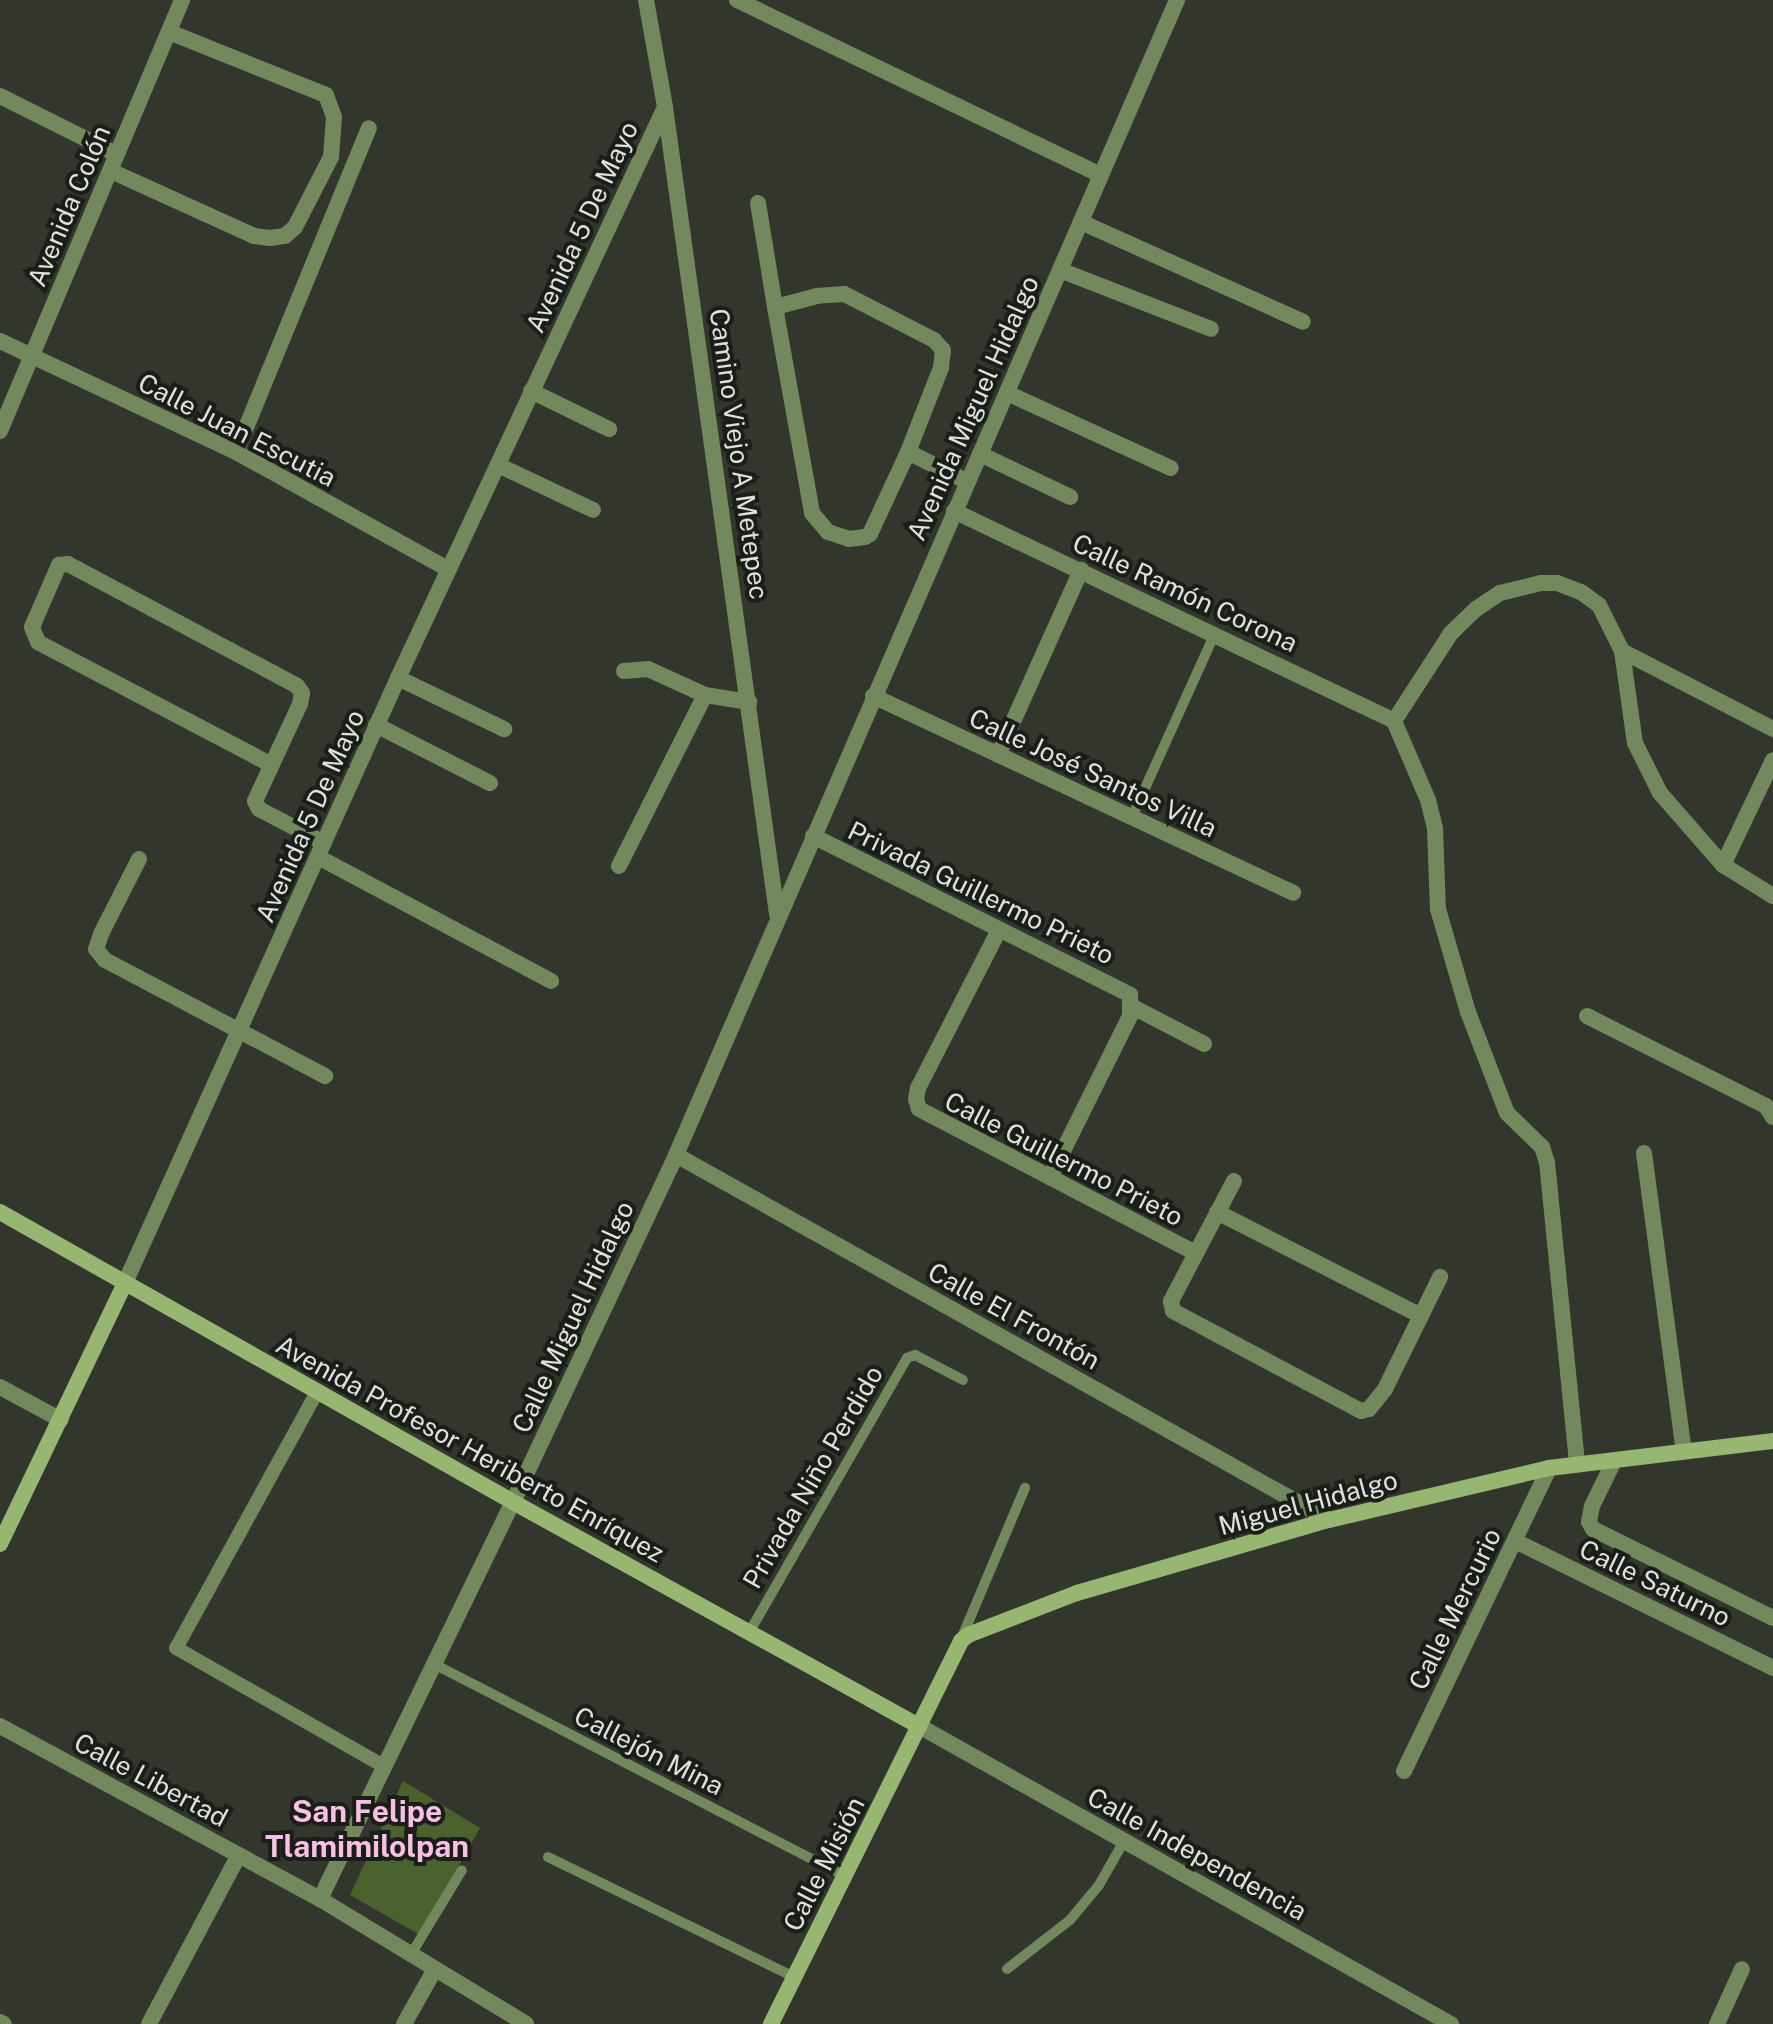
<!DOCTYPE html>
<html>
<head>
<meta charset="utf-8">
<style>
	body { margin:0 }
	#map { position:relative; width:1773px; height:2024px; overflow:hidden; background:#32362d; font-family:"Public Sans",sans-serif }
	div>[style] { position:absolute }
	.green>* { inset:0; background:#4b612e }
	.service>* { height:10px; margin:-5px; padding:0 5px; transform-origin:5px; border-radius:5px; background:#73885d }
	.pedestrian>* { height:14px; margin:-7px; padding:0 7px; transform-origin:7px; border-radius:7px; background:#73885d }
	.minor>* { height:16px; margin:-8px; padding:0 8px; transform-origin:8px; border-radius:8px; background:#73885d }
	.secondary>* { height:16px; margin:-8px; padding:0 8px; transform-origin:8px; border-radius:8px; background:#97b672 }
	span { translate:-50% -50%; white-space:nowrap; text-align:center; line-height:1.15; -webkit-text-stroke:8px #1b1d18; paint-order:stroke }
	.street-label { font-size:26px; color:#dfe2dc }
	.quarter-label { font-size:30px; color:#f8c0e5; font-weight:700 }
</style>
</head>
<body>
<div id="map">
	<div class="green">
		<i style="clip-path:polygon(403px 1781px,480px 1828px,420px 1935px,350px 1895px)"></i>
	</div>
	<div class="service">
		<i style="left:1132px;top:817px;width:202px;rotate:-65.7deg"></i>
		<i style="left:750px;top:1631px;width:315px;rotate:-60.1deg"></i>
		<i style="left:907px;top:1358px;width:9px;rotate:-21deg"></i>
		<i style="left:915px;top:1355px;width:54px;rotate:27.5deg"></i>
		<i style="left:962px;top:1637px;width:162px;rotate:-67.1deg"></i>
		<i style="left:434px;top:1664px;width:462px;rotate:27.3deg"></i>
		<i style="left:548px;top:1857px;width:274px;rotate:26deg"></i>
		<i style="left:410px;top:1956px;width:100px;rotate:-58.8deg"></i>
		<i style="left:1007px;top:1969px;width:80px;rotate:-37.9deg"></i>
		<i style="left:1070px;top:1920px;width:45px;rotate:-50.4deg"></i>
		<i style="left:1099px;top:1885px;width:51px;rotate:-60.4deg"></i>
	</div>
	<div class="pedestrian">
		<i style="left:317px;top:1392px;width:292px;rotate:118.8deg"></i>
		<i style="left:176px;top:1648px;width:239px;rotate:29.6deg"></i>
	</div>
	<div class="minor">
		<i style="left:646px;top:0;width:109px;rotate:79.9deg"></i>
		<i style="left:665px;top:107px;width:815px;rotate:82.1deg"></i>
		<i style="left:737px;top:0;width:403px;rotate:25.7deg"></i>
		<i style="left:0;top:96px;width:130px;rotate:26.6deg"></i>
		<i style="left:111px;top:171px;width:157px;rotate:24.4deg"></i>
		<i style="left:254px;top:236px;width:16px;rotate:7deg"></i>
		<i style="left:270px;top:238px;width:15px;rotate:-8deg"></i>
		<i style="left:285px;top:236px;width:13px;rotate:-42deg"></i>
		<i style="left:295px;top:227px;width:79px;rotate:-62.8deg"></i>
		<i style="left:331px;top:157px;width:40px;rotate:-85.7deg"></i>
		<i style="left:334px;top:117px;width:23px;rotate:-110deg"></i>
		<i style="left:326px;top:95px;width:169px;rotate:-158.1deg"></i>
		<i style="left:758px;top:203px;width:105px;rotate:80.7deg"></i>
		<i style="left:775px;top:307px;width:209px;rotate:79.8deg"></i>
		<i style="left:812px;top:513px;width:25px;rotate:50deg"></i>
		<i style="left:828px;top:532px;width:22px;rotate:18deg"></i>
		<i style="left:849px;top:539px;width:16px;rotate:-7deg"></i>
		<i style="left:865px;top:537px;width:6px;rotate:-31deg"></i>
		<i style="left:870px;top:534px;width:90px;rotate:-65.1deg"></i>
		<i style="left:908px;top:452px;width:90px;rotate:-68.6deg"></i>
		<i style="left:941px;top:368px;width:18px;rotate:-84deg"></i>
		<i style="left:943px;top:350px;width:13px;rotate:-132deg"></i>
		<i style="left:934px;top:340px;width:101px;rotate:-152.9deg"></i>
		<i style="left:844px;top:294px;width:27px;rotate:176deg"></i>
		<i style="left:817px;top:296px;width:43px;rotate:165.3deg"></i>
		<i style="left:1081px;top:222px;width:243px;rotate:24.2deg"></i>
		<i style="left:1060px;top:270px;width:162px;rotate:21.3deg"></i>
		<i style="left:0;top:341px;width:261px;rotate:25.2deg"></i>
		<i style="left:236px;top:452px;width:242px;rotate:28.9deg"></i>
		<i style="left:531px;top:391px;width:87px;rotate:26deg"></i>
		<i style="left:1007px;top:393px;width:180px;rotate:24.6deg"></i>
		<i style="left:0;top:431px;width:468px;rotate:-67.1deg"></i>
		<i style="left:236px;top:452px;width:350px;rotate:-67.7deg"></i>
		<i style="left:908px;top:452px;width:67px;rotate:26.6deg"></i>
		<i style="left:980px;top:454px;width:100px;rotate:25.5deg"></i>
		<i style="left:498px;top:465px;width:105px;rotate:25.3deg"></i>
		<i style="left:954px;top:511px;width:488px;rotate:25.5deg"></i>
		<i style="left:1622px;top:651px;width:170px;rotate:27.3deg"></i>
		<i style="left:624px;top:671px;width:24px;rotate:-5deg"></i>
		<i style="left:648px;top:669px;width:63px;rotate:24.5deg"></i>
		<i style="left:705px;top:695px;width:45px;rotate:9deg"></i>
		<i style="left:398px;top:678px;width:118px;rotate:25.7deg"></i>
		<i style="left:873px;top:696px;width:464px;rotate:25.1deg"></i>
		<i style="left:1394px;top:721px;width:86px;rotate:66.7deg"></i>
		<i style="left:1428px;top:800px;width:30px;rotate:76deg"></i>
		<i style="left:1435px;top:829px;width:80px;rotate:87.9deg"></i>
		<i style="left:1438px;top:909px;width:107px;rotate:73.8deg"></i>
		<i style="left:1468px;top:1012px;width:108px;rotate:68.9deg"></i>
		<i style="left:1507px;top:1113px;width:49px;rotate:44.2deg"></i>
		<i style="left:1542px;top:1147px;width:16px;rotate:72deg"></i>
		<i style="left:1547px;top:1162px;width:304px;rotate:84.3deg"></i>
		<i style="left:1394px;top:721px;width:105px;rotate:-57.1deg"></i>
		<i style="left:1451px;top:633px;width:35px;rotate:-44deg"></i>
		<i style="left:1476px;top:609px;width:29px;rotate:-34deg"></i>
		<i style="left:1500px;top:593px;width:42px;rotate:-13.7deg"></i>
		<i style="left:1541px;top:583px;width:16px"></i>
		<i style="left:1557px;top:583px;width:26px;rotate:21deg"></i>
		<i style="left:1581px;top:592px;width:22px;rotate:36deg"></i>
		<i style="left:1599px;top:605px;width:51px;rotate:63.4deg"></i>
		<i style="left:1622px;top:651px;width:93px;rotate:82deg"></i>
		<i style="left:1635px;top:743px;width:56px;rotate:63.4deg"></i>
		<i style="left:1660px;top:793px;width:96px;rotate:48.8deg"></i>
		<i style="left:1723px;top:865px;width:59px;rotate:31.8deg"></i>
		<i style="left:376px;top:725px;width:128px;rotate:27deg"></i>
		<i style="left:998px;top:755px;width:203px;rotate:-65.8deg"></i>
		<i style="left:270px;top:764px;width:262px;rotate:-152.3deg"></i>
		<i style="left:38px;top:642px;width:16px;rotate:-112deg"></i>
		<i style="left:32px;top:627px;width:68px;rotate:-66.5deg"></i>
		<i style="left:59px;top:565px;width:9px;rotate:-6deg"></i>
		<i style="left:68px;top:564px;width:259px;rotate:28deg"></i>
		<i style="left:297px;top:686px;width:9px;rotate:54deg"></i>
		<i style="left:302px;top:693px;width:11px;rotate:100deg"></i>
		<i style="left:300px;top:704px;width:107px;rotate:114.9deg"></i>
		<i style="left:255px;top:801px;width:9px;rotate:63deg"></i>
		<i style="left:259px;top:809px;width:73px;rotate:27.6deg"></i>
		<i style="left:813px;top:836px;width:355px;rotate:26.6deg"></i>
		<i style="left:1130px;top:995px;width:21px;rotate:90deg"></i>
		<i style="left:1130px;top:1016px;width:180px;rotate:116.4deg"></i>
		<i style="left:318px;top:857px;width:264px;rotate:28deg"></i>
		<i style="left:139px;top:859px;width:84px;rotate:116.9deg"></i>
		<i style="left:101px;top:934px;width:16px;rotate:108deg"></i>
		<i style="left:96px;top:949px;width:14px;rotate:51deg"></i>
		<i style="left:105px;top:960px;width:249px;rotate:27.8deg"></i>
		<i style="left:1723px;top:865px;width:116px;rotate:-64.5deg"></i>
		<i style="left:619px;top:866px;width:191px;rotate:-63.3deg"></i>
		<i style="left:999px;top:930px;width:178px;rotate:117.1deg"></i>
		<i style="left:918px;top:1088px;width:11px;rotate:100deg"></i>
		<i style="left:916px;top:1099px;width:10px;rotate:73deg"></i>
		<i style="left:919px;top:1109px;width:312px;rotate:27.5deg"></i>
		<i style="left:1133px;top:1007px;width:80px;rotate:27.5deg"></i>
		<i style="left:1587px;top:1016px;width:200px;rotate:26.7deg"></i>
		<i style="left:1766px;top:1106px;width:13px;rotate:58deg"></i>
		<i style="left:1644px;top:1153px;width:301px;rotate:82.4deg"></i>
		<i style="left:676px;top:1155px;width:748px;rotate:29.2deg"></i>
		<i style="left:1234px;top:1181px;width:136px;rotate:117.7deg"></i>
		<i style="left:1171px;top:1301px;width:10px;rotate:79deg"></i>
		<i style="left:1173px;top:1311px;width:213px;rotate:28deg"></i>
		<i style="left:1361px;top:1411px;width:8px;rotate:-14deg"></i>
		<i style="left:1369px;top:1409px;width:26px;rotate:-51deg"></i>
		<i style="left:1385px;top:1389px;width:125px;rotate:-63.8deg"></i>
		<i style="left:1217px;top:1212px;width:229px;rotate:27deg"></i>
		<i style="left:125px;top:1283px;width:664px;rotate:-65.71deg"></i>
		<i style="left:398px;top:678px;width:630px;rotate:-64.94deg"></i>
		<i style="left:0;top:1387px;width:69px;rotate:28.4deg"></i>
		<i style="left:1614px;top:1461px;width:50px;rotate:116.1deg"></i>
		<i style="left:1592px;top:1506px;width:16px;rotate:101deg"></i>
		<i style="left:1589px;top:1522px;width:8px;rotate:60deg"></i>
		<i style="left:1593px;top:1529px;width:201px;rotate:26.3deg"></i>
		<i style="left:1515px;top:1541px;width:288px;rotate:26.2deg"></i>
		<i style="left:0;top:1726px;width:364px;rotate:28.4deg"></i>
		<i style="left:320px;top:1899px;width:241px;rotate:31.2deg"></i>
		<i style="left:919px;top:1726px;width:610px;rotate:29.26deg"></i>
		<i style="left:1404px;top:1771px;width:336px;rotate:-64.4deg"></i>
		<i style="left:320px;top:1899px;width:441px;rotate:-64.1deg"></i>
		<i style="left:513px;top:1502px;width:383px;rotate:-64.8deg"></i>
		<i style="left:676px;top:1155px;width:1259px;rotate:-66.55deg"></i>
		<i style="left:0;top:2022px;width:4px;rotate:27deg"></i>
		<i style="left:149px;top:2024px;width:191px;rotate:-62deg"></i>
		<i style="left:404px;top:2024px;width:63px;rotate:-60.6deg"></i>
		<i style="left:1717px;top:2024px;width:60px;rotate:-65.6deg"></i>
	</div>
	<div class="secondary">
		<i style="left:0;top:1212px;width:589px;rotate:29.48deg"></i>
		<i style="left:513px;top:1502px;width:464px;rotate:28.9deg"></i>
		<i style="left:0;top:1544px;width:289px;rotate:-64.4deg"></i>
		<i style="left:771px;top:2024px;width:428px;rotate:-63.6deg"></i>
		<i style="left:961px;top:1641px;width:9px;rotate:-41deg"></i>
		<i style="left:968px;top:1635px;width:117px;rotate:-21.1deg"></i>
		<i style="left:1077px;top:1593px;width:262px;rotate:-16.2deg"></i>
		<i style="left:1329px;top:1520px;width:226px;rotate:-13.3deg"></i>
		<i style="left:1549px;top:1468px;width:226px;rotate:-6.9deg"></i>
	</div>
	<div class="street-label">
		<span style="left:69px;top:206px;rotate:-67deg">Avenida Colón</span>
		<span style="left:582px;top:227px;rotate:-65deg">Avenida 5 De Mayo</span>
		<span style="left:973px;top:408px;rotate:-66deg">Avenida Miguel Hidalgo</span>
		<span style="left:237px;top:430px;rotate:27deg">Calle Juan Escutia</span>
		<span style="left:739px;top:454px;rotate:82deg">Camino Viejo A Metepec</span>
		<span style="left:1185px;top:593px;rotate:25deg">Calle Ramón Corona</span>
		<span style="left:1093px;top:773px;rotate:25deg">Calle José Santos Villa</span>
		<span style="left:310px;top:816px;rotate:-66deg">Avenida 5 De Mayo</span>
		<span style="left:981px;top:893px;rotate:26deg">Privada Guillermo Prieto</span>
		<span style="left:1064px;top:1159px;rotate:27deg">Calle Guillermo Prieto</span>
		<span style="left:1014px;top:1316px;rotate:29deg">Calle El Frontón</span>
		<span style="left:573px;top:1317px;rotate:-65deg">Calle Miguel Hidalgo</span>
		<span style="left:470px;top:1449px;rotate:29deg">Avenida Profesor Heriberto Enríquez</span>
		<span style="left:813px;top:1477px;rotate:-60deg">Privada Niño Perdido</span>
		<span style="left:1308px;top:1503px;rotate:-15deg">Miguel Hidalgo</span>
		<span style="left:1655px;top:1583px;rotate:26deg">Calle Saturno</span>
		<span style="left:1455px;top:1609px;rotate:-64deg">Calle Mercurio</span>
		<span style="left:649px;top:1751px;rotate:27deg">Callejón Mina</span>
		<span style="left:151px;top:1780px;rotate:28deg">Calle Libertad</span>
		<span style="left:1197px;top:1854px;rotate:29deg">Calle Independencia</span>
		<span style="left:824px;top:1864px;rotate:-63deg">Calle Misión</span>
	</div>
	<div class="quarter-label">
		<span style="left:367px;top:1828px">San Felipe<br>Tlamimilolpan</span>
	</div>
</div>
</body>
</html>
